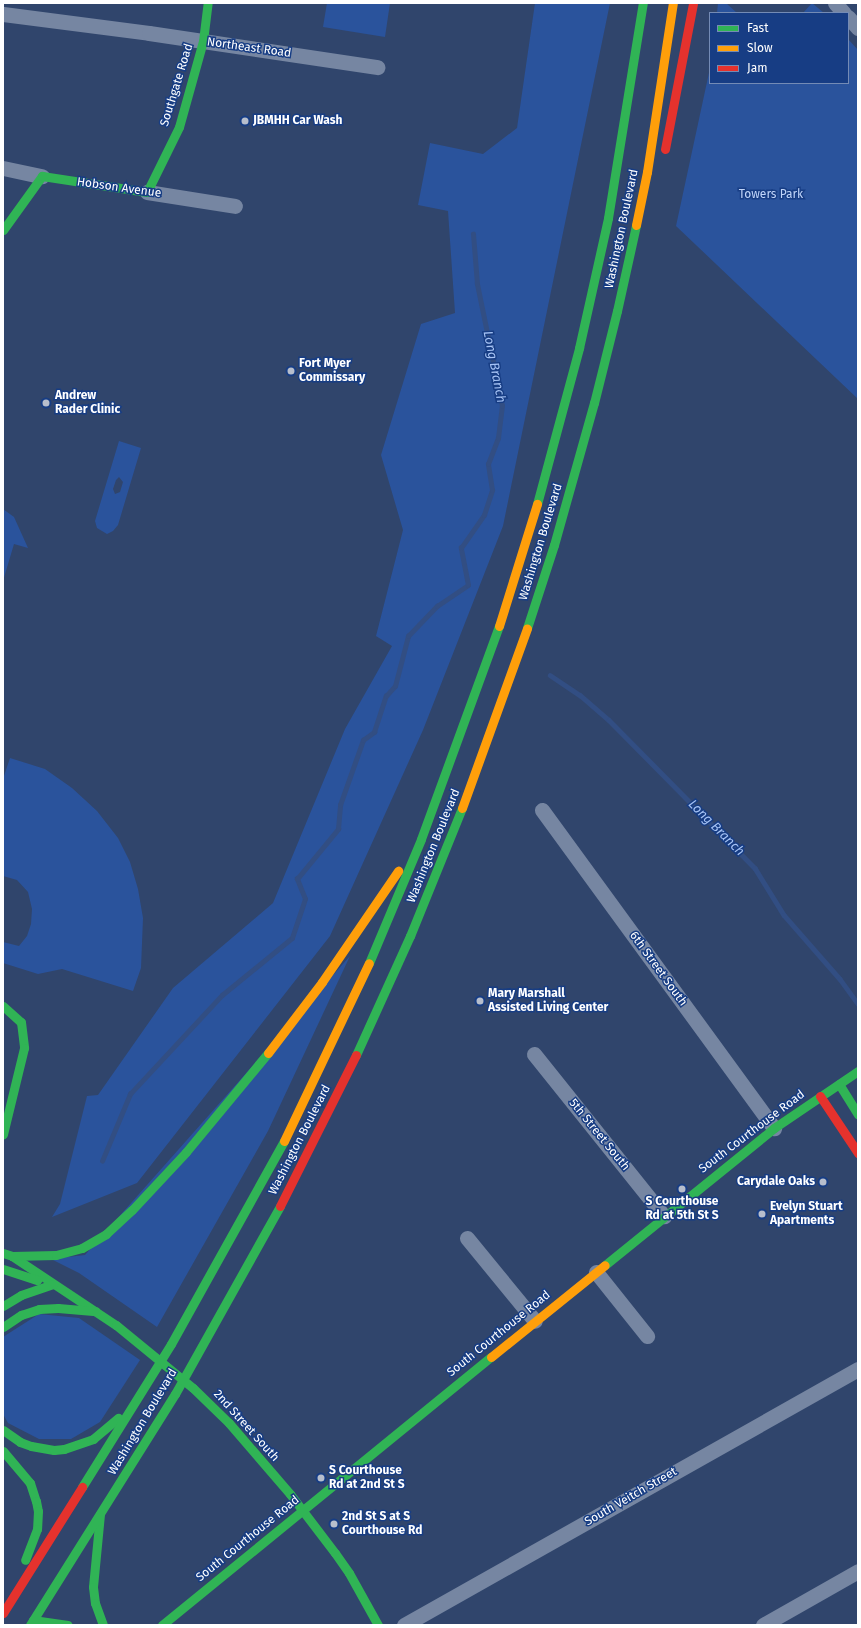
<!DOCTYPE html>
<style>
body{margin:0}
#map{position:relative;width:861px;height:1628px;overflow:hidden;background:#30456c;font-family:"Fira Sans",sans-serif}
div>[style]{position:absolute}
.green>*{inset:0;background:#2a539c}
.stream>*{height:4.5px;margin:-2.25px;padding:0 2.25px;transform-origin:2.25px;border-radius:2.25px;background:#324e83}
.street>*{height:15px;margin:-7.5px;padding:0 7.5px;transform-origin:7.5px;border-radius:7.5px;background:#7686a2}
.fast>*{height:9px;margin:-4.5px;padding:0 4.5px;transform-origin:4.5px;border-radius:4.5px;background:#30b455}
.slow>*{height:9px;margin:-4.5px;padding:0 4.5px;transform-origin:4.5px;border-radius:4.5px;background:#ff9f0a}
.jam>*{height:9px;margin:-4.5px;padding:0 4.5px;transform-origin:4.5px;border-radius:4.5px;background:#e5322d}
.fast-bridge>*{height:9px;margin:-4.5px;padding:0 4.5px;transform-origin:4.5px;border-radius:4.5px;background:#30b455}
.dots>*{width:11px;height:11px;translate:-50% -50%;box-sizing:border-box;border:2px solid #173d84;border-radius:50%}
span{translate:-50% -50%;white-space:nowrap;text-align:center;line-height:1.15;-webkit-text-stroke:3px #173d84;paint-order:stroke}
.street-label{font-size:12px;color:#fff}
.poi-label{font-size:12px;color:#fff;font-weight:700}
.left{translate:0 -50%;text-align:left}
.right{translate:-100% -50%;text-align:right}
.park-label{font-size:12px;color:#c0d5fa}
.water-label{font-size:13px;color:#a6c3f5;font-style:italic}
.frame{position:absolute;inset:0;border:4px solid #fff;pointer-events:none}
.legend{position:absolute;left:709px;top:12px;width:140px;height:72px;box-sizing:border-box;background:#173d84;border:1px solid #748bb5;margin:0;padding:5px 7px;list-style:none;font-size:12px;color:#fff}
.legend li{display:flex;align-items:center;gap:8px;height:20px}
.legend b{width:20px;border:1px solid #748bb5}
</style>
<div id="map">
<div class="green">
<i style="clip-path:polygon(327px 3px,390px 3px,385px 37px,323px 27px)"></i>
<i style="clip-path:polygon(535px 3px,610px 3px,503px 526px,423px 730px,330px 936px,137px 1183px,52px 1217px,60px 1204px,87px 1096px,98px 1095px,173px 988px,273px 903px,345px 729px,392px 646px,376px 636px,403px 530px,381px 455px,421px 324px,455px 313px,448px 211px,418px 205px,430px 143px,483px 154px,517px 128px)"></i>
<i style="clip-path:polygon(718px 3px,726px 3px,737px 13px,717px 13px)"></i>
<i style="clip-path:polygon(812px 3px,824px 13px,803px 13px)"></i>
<i style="clip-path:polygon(848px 39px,858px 50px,858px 399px,676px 226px,710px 68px,710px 83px,848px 83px)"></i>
<i style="clip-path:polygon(evenodd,119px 441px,141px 448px,118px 525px,113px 531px,107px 534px,97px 528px,95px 521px,119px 441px,119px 477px,123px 482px,120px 492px,115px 494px,113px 489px,116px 480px,119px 477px)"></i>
<i style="clip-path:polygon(3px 509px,14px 517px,28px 548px,14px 544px,3px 581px)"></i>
<i style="clip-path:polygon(10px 758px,45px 769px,72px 788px,97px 811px,118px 838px,130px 862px,138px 889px,143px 918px,141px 968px,133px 991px,62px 969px,38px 974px,3px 963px,3px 942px,19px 946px,27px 936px,31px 924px,32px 909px,28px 892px,17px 880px,3px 876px,3px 779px)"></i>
<i style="clip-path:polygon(350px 956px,268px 1131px,157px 1327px,79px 1273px,51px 1259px,85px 1255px)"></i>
<i style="clip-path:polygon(39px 1314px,79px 1318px,140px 1360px,100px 1422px,71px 1439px,39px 1439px,8px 1423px,3px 1414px,3px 1337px)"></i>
</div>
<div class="stream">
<i style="left:550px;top:675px;width:36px;rotate:34deg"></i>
<i style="left:580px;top:695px;width:38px;rotate:41deg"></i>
<i style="left:609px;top:720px;width:208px;rotate:45.4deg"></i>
<i style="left:755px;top:868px;width:55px;rotate:58.3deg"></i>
<i style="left:784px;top:915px;width:85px;rotate:48.8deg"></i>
<i style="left:840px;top:979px;width:31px;rotate:54deg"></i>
<i style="left:102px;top:1161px;width:73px;rotate:-67.3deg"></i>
<i style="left:130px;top:1094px;width:135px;rotate:-47.1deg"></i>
<i style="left:222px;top:995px;width:90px;rotate:-39.2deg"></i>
<i style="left:292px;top:938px;width:41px;rotate:-71.6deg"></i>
<i style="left:305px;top:899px;width:22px;rotate:-112deg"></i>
<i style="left:297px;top:879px;width:65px;rotate:-50.6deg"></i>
<i style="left:338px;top:829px;width:24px;rotate:-85deg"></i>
<i style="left:340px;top:805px;width:69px;rotate:-70.5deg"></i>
<i style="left:363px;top:740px;width:14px;rotate:-36deg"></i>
<i style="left:374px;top:732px;width:38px;rotate:-72deg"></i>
<i style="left:386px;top:696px;width:13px;rotate:-48deg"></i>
<i style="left:395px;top:686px;width:52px;rotate:-75.4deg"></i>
<i style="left:408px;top:636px;width:42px;rotate:-46deg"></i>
<i style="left:437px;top:606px;width:37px;rotate:-34deg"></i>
<i style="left:468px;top:585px;width:38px;rotate:-101deg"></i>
<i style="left:461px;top:548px;width:40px;rotate:-55.1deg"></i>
<i style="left:484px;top:515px;width:26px;rotate:-72deg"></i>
<i style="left:492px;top:490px;width:26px;rotate:-99deg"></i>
<i style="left:488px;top:464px;width:28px;rotate:-69deg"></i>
<i style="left:498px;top:438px;width:32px;rotate:-83deg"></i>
<i style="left:502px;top:406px;width:125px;rotate:-101.6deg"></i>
<i style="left:477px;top:284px;width:50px;rotate:-94.6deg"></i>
</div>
<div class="street">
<i style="left:835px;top:3px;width:13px;rotate:48deg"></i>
<i style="left:3px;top:14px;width:147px;rotate:7.4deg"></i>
<i style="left:149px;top:33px;width:231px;rotate:8.5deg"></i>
<i style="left:848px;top:17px;width:15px;rotate:48deg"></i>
<i style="left:3px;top:168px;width:40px;rotate:12deg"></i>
<i style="left:147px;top:192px;width:89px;rotate:9deg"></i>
<i style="left:542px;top:810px;width:394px;rotate:53.9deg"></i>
<i style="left:534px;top:1054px;width:208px;rotate:51.3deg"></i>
<i style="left:467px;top:1238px;width:107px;rotate:50.7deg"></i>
<i style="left:596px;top:1272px;width:82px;rotate:51.4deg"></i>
<i style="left:404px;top:1625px;width:521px;rotate:-29.42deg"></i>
<i style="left:763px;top:1625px;width:109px;rotate:-29.6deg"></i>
</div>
<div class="fast">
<i style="left:3px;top:230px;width:67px;rotate:-54.2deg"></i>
<i style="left:42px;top:176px;width:106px;rotate:8.7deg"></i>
<i style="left:147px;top:192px;width:72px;rotate:-63.8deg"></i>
<i style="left:179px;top:127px;width:89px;rotate:-74.4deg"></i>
<i style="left:203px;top:41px;width:38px;rotate:-83deg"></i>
<i style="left:537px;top:504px;width:162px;rotate:-74.9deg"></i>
<i style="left:579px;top:348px;width:133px;rotate:-77.4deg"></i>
<i style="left:608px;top:218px;width:218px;rotate:-80.8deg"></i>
<i style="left:527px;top:628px;width:87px;rotate:-72deg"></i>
<i style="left:554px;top:545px;width:148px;rotate:-74.3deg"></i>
<i style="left:594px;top:403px;width:95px;rotate:-76deg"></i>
<i style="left:617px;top:311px;width:88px;rotate:-77.5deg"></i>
<i style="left:369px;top:963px;width:134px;rotate:-67.2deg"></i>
<i style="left:421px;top:839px;width:227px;rotate:-69.9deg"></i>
<i style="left:3px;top:1006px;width:24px;rotate:42deg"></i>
<i style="left:21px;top:1022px;width:26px;rotate:83deg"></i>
<i style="left:24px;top:1048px;width:89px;rotate:103.7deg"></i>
<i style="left:356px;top:1055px;width:131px;rotate:-65.6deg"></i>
<i style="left:410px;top:936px;width:138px;rotate:-67.9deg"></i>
<i style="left:839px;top:1084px;width:36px;rotate:58deg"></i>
<i style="left:3px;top:1253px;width:9px;rotate:18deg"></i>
<i style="left:12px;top:1256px;width:125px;rotate:33.6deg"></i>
<i style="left:12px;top:1256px;width:44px;rotate:-1.3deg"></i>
<i style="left:56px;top:1255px;width:27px;rotate:-15deg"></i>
<i style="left:82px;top:1248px;width:28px;rotate:-30deg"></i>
<i style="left:106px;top:1234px;width:35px;rotate:-43deg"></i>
<i style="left:132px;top:1210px;width:79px;rotate:-47deg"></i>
<i style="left:186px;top:1152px;width:129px;rotate:-50.4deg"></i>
<i style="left:605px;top:1265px;width:218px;rotate:-39deg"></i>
<i style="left:774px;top:1128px;width:102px;rotate:-34.2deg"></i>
<i style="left:3px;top:1269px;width:36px;rotate:18deg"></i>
<i style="left:3px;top:1306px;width:21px;rotate:-31deg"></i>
<i style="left:21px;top:1295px;width:34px;rotate:-19deg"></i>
<i style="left:3px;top:1327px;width:22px;rotate:-34deg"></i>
<i style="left:21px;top:1315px;width:19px;rotate:-18deg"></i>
<i style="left:39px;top:1309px;width:19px;rotate:-3deg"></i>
<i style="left:58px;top:1308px;width:38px;rotate:5deg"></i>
<i style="left:229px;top:1423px;width:94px;rotate:49.3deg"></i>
<i style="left:290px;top:1494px;width:74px;rotate:52.7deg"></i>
<i style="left:335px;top:1553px;width:24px;rotate:55deg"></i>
<i style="left:349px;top:1573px;width:60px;rotate:60.9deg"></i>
<i style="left:3px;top:1430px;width:21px;rotate:35deg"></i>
<i style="left:20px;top:1442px;width:12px;rotate:20deg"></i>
<i style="left:31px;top:1446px;width:23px;rotate:10deg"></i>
<i style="left:54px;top:1450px;width:10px;rotate:-6deg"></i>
<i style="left:64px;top:1449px;width:31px;rotate:-19deg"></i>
<i style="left:93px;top:1439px;width:33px;rotate:-40deg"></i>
<i style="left:3px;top:1451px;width:42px;rotate:49.8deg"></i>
<i style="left:30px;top:1483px;width:19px;rotate:72deg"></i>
<i style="left:36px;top:1501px;width:10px;rotate:79deg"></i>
<i style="left:38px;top:1511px;width:18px;rotate:93deg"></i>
<i style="left:37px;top:1529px;width:33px;rotate:111deg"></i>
<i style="left:82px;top:1487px;width:168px;rotate:-58.1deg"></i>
<i style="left:171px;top:1344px;width:232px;rotate:-60.9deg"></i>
<i style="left:100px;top:1514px;width:73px;rotate:95.5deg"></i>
<i style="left:93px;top:1587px;width:16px;rotate:83deg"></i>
<i style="left:95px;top:1603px;width:23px;rotate:70deg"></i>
<i style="left:33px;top:1620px;width:35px;rotate:8deg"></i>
<i style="left:30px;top:1625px;width:273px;rotate:-57.9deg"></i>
<i style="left:175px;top:1394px;width:215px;rotate:-60.8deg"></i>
<i style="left:162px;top:1625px;width:424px;rotate:-39.2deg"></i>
</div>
<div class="slow">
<i style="left:636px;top:225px;width:54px;rotate:-78.3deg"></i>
<i style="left:647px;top:172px;width:171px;rotate:-81.3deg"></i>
<i style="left:499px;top:626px;width:128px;rotate:-72.7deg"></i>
<i style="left:462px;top:808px;width:191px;rotate:-70.1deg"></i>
<i style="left:268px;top:1053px;width:89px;rotate:-52.7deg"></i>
<i style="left:322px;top:982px;width:135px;rotate:-55.6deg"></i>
<i style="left:284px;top:1141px;width:197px;rotate:-64.5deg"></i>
<i style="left:491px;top:1357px;width:146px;rotate:-38.9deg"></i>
</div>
<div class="jam">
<i style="left:665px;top:149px;width:149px;rotate:-79.1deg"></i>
<i style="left:820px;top:1096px;width:69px;rotate:56.3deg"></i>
<i style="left:280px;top:1206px;width:169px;rotate:-63.3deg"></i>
<i style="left:3px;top:1613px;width:149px;rotate:-57.9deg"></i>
</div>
<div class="fast-bridge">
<i style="left:116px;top:1325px;width:99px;rotate:39.3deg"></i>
<i style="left:193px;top:1388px;width:50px;rotate:44.2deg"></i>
</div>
<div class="dots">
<i style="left:245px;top:121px;background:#b7becc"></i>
<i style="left:291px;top:371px;background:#b7becc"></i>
<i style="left:46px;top:403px;background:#b7becc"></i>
<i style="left:480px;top:1001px;background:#b7becc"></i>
<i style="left:823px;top:1182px;background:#b7becc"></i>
<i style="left:682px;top:1189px;background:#b7becc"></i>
<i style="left:762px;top:1214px;background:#b7becc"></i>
<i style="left:321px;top:1478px;background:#b7becc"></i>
<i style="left:334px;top:1524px;background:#b7becc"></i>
</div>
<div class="street-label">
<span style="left:249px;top:48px;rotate:8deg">Northeast Road</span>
<span style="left:177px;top:85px;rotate:-73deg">Southgate Road</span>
<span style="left:119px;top:188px;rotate:8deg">Hobson Avenue</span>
<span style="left:622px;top:229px;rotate:-78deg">Washington Boulevard</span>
<span style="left:541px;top:542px;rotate:-73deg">Washington Boulevard</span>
<span style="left:434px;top:846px;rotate:-68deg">Washington Boulevard</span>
<span style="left:658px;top:969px;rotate:54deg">6th Street South</span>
<span style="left:752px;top:1132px;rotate:-37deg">South Courthouse Road</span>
<span style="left:599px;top:1135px;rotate:51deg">5th Street South</span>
<span style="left:300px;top:1140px;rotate:-63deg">Washington Boulevard</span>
<span style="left:499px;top:1334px;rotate:-39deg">South Courthouse Road</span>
<span style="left:143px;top:1422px;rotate:-59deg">Washington Boulevard</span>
<span style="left:246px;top:1426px;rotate:48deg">2nd Street South</span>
<span style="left:631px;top:1497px;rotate:-30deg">South Veitch Street</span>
<span style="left:248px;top:1539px;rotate:-39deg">South Courthouse Road</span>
</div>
<div class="poi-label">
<span class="left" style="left:253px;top:121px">JBMHH Car Wash</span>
<span class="left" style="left:299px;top:371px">Fort Myer<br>Commissary</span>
<span class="left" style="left:55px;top:403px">Andrew<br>Rader Clinic</span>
<span class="left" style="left:488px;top:1001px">Mary Marshall<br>Assisted Living Center</span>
<span class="right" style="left:815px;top:1182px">Carydale Oaks</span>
<span style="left:682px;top:1209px">S Courthouse<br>Rd at 5th St S</span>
<span class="left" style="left:770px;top:1214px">Evelyn Stuart<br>Apartments</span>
<span class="left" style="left:329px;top:1478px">S Courthouse<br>Rd at 2nd St S</span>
<span class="left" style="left:342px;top:1524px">2nd St S at S<br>Courthouse Rd</span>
</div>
<div class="park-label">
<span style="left:771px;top:195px">Towers Park</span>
</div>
<div class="water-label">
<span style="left:494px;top:367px;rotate:79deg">Long Branch</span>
<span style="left:716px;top:828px;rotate:45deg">Long Branch</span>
</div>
<div class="frame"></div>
<ul class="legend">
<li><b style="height:5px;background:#30b455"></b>Fast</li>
<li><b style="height:5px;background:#ff9f0a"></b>Slow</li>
<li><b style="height:5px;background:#e5322d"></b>Jam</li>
</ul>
</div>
